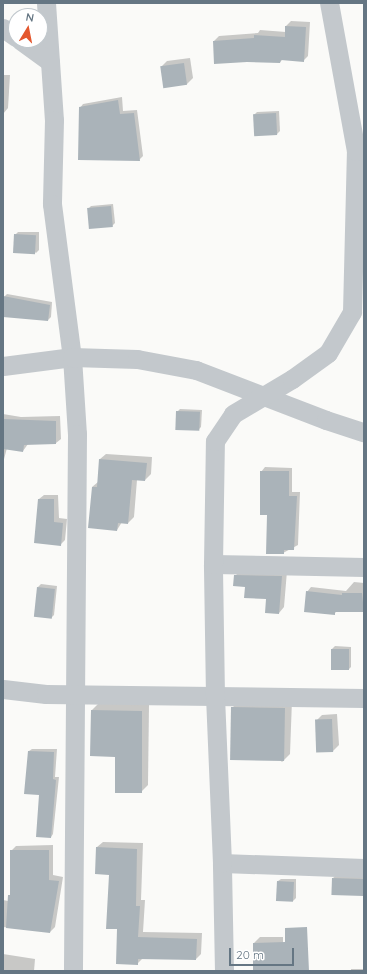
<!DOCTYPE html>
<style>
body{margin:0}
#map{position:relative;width:367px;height:974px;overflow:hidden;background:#fafaf8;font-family:Quicksand,sans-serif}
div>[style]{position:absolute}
.shadow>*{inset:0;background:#0003;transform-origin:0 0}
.building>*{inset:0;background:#aab3b9;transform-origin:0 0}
.minor>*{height:19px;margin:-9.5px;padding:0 9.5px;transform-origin:9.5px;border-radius:9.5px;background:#c3c8cc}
span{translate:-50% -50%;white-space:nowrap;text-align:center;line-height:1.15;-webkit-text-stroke:4px #fff;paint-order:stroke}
.frame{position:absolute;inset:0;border:4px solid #657683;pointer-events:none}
.north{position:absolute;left:8px;top:8px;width:40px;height:40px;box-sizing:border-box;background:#fff;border:1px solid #c1c8cd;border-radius:50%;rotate:10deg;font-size:11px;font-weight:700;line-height:16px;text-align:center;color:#657683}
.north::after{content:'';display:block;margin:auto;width:14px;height:18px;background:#e4572e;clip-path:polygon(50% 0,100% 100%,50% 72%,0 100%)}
.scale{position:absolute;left:229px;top:948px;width:65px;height:18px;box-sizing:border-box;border:2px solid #657683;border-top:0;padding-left:5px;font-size:12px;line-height:14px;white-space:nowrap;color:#657683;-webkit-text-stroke:3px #fff;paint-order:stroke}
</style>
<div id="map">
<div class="shadow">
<i style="clip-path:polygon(291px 21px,310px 22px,308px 56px,303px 61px,283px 59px,280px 62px,214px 41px,219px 36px,258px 33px,260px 30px,286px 32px,286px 26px)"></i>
<i style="clip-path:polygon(190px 58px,193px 78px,187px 84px,164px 87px,161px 67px,167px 61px)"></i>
<i style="clip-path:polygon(3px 75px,10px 75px,8px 108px,3px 114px)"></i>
<i style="clip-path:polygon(122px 97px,123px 111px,137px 110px,143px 156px,139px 160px,80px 108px,83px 104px)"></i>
<i style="clip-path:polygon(279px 111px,280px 131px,277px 134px,254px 115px,257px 112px)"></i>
<i style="clip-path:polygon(113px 204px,115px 223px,112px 226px,88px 209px,91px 206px)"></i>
<i style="clip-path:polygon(18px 232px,39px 232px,39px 250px,36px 253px,15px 235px)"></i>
<i style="clip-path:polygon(7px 294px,52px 302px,51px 317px,48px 320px,3px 316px,4px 297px)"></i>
<i style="clip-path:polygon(180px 409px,202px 410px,201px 427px,198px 430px,177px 412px)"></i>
<i style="clip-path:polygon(3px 414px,21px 417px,60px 416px,61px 439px,56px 443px,28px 444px,23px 451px,7px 448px,3px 463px)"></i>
<i style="clip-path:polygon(106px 454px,152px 457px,151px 474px,145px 480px,137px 480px,134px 517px,128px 523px,122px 522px,117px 530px,92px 487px,98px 482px,100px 459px)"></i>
<i style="clip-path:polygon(265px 467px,292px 468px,292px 492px,300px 492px,298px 545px,283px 553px,268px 514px,261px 472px)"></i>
<i style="clip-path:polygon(44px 495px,58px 495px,59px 518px,67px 519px,65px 540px,60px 545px,39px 499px)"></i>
<i style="clip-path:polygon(241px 570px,287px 571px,284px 607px,279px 613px,267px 598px,235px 576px)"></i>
<i style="clip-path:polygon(354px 582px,364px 583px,364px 611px,337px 611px,334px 614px,307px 592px,311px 587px,346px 591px)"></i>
<i style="clip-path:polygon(41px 584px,57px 586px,54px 615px,51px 618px,38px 587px)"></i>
<i style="clip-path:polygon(335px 646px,351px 647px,351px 667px,348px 670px,332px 669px,332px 649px)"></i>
<i style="clip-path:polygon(240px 700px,292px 700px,290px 754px,282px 762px,232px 708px)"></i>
<i style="clip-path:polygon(99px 703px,149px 705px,148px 785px,141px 792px,116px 756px,92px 710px)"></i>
<i style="clip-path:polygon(337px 714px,339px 745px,333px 751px,317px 752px,316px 721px,322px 715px)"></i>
<i style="clip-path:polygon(32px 749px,57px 749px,55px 777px,59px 777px,53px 834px,51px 837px,29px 751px)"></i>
<i style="clip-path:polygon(103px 842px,143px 843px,141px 900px,145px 900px,143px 932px,202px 933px,201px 954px,196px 959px,143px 958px,137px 964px,118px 929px,111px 874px,97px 847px)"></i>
<i style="clip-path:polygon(53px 845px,53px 875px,63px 877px,55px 927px,50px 932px,3px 927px,3px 900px,8px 901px,11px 893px,11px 851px,16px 846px)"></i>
<i style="clip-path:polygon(364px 872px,364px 895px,333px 878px,339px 873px)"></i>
<i style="clip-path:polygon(281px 879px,296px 879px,296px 898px,293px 901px,278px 881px)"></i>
<i style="clip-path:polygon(260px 937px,283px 937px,283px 971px,254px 971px,254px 943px)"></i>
<i style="clip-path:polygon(3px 954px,35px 959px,34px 971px,3px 971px)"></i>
<i style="left:351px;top:969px;width:13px;height:2px"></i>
</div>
<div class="building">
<i style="clip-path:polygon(285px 26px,306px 27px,304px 62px,281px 60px,280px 63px,247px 62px,214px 64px,213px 41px,254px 38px,254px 35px,285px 37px)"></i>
<i style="left:184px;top:63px;width:22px;height:24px;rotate:82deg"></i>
<i style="clip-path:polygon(118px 100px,120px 114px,134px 113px,140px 161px,78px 160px,79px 107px)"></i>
<i style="left:276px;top:113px;width:22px;height:23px;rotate:87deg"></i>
<i style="left:111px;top:206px;width:21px;height:24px;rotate:85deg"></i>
<i style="left:14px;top:234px;width:22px;height:19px;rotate:3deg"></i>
<i style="clip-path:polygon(3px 296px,50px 305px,48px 321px,3px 317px)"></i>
<i style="left:176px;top:411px;width:24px;height:19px;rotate:2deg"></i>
<i style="clip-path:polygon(3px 419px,56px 421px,56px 444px,24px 445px,23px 452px,3px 449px)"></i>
<i style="clip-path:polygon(99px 459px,147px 463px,145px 481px,132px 480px,128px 524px,118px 523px,117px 531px,88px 528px,92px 487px,97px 487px)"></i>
<i style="clip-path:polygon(260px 471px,289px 471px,289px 496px,297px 496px,294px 550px,284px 550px,284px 554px,266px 554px,267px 515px,260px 515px)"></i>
<i style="clip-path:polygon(38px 499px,54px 499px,54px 522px,63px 523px,61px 546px,34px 543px)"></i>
<i style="clip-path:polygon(234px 575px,282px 576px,279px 614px,265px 613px,266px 599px,244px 598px,245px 587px,233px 586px)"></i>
<i style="left:37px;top:587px;width:18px;height:30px;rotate:6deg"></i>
<i style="clip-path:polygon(306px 591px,342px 595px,342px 593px,362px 593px,364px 612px,335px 612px,335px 615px,304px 612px)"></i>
<i style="left:331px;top:649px;width:18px;height:21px"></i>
<i style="left:231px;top:707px;width:54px;height:53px;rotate:1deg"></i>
<i style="clip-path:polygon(91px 710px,142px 711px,142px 793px,115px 793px,115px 757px,90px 756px)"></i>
<i style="left:332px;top:719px;width:33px;height:17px;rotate:88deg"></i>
<i style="clip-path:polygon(28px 751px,54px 752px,53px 779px,56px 780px,51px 838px,36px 837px,39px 795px,24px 794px)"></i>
<i style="clip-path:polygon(96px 847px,137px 849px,136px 906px,140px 906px,138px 937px,197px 939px,196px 960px,138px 959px,138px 965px,116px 964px,117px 929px,106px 929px,109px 875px,95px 874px)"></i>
<i style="clip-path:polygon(10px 850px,49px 850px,49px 880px,59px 881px,50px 933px,6px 928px,8px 895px,10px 895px)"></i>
<i style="left:332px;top:878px;width:32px;height:17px;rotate:2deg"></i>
<i style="left:277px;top:881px;width:17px;height:20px;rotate:3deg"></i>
<i style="clip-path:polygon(307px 927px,309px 971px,253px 971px,253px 943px,285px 942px,285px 928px)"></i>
</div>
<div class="minor">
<i style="left:46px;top:3px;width:117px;rotate:86.1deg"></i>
<i style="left:54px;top:120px;width:84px;rotate:91.4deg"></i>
<i style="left:52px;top:204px;width:154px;rotate:82.6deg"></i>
<i style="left:72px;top:357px;width:77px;rotate:86.3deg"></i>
<i style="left:77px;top:434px;width:537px;rotate:90.43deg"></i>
<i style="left:3px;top:28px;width:16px;rotate:35deg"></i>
<i style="left:20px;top:40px;width:37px;rotate:36deg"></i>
<i style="left:3px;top:366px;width:70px;rotate:-7.4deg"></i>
<i style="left:72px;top:357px;width:65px;rotate:1.8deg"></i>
<i style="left:137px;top:359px;width:60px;rotate:10.6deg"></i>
<i style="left:196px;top:370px;width:139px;rotate:21deg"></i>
<i style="left:326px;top:420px;width:40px;rotate:18deg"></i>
<i style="left:213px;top:564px;width:151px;rotate:1.1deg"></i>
<i style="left:3px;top:689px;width:43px;rotate:6.6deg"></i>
<i style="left:46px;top:694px;width:318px;rotate:0.7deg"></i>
<i style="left:222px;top:863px;width:142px;rotate:2deg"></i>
<i style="left:224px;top:971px;width:108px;rotate:-91.1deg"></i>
<i style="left:222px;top:863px;width:167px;rotate:-92.4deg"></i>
<i style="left:215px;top:696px;width:132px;rotate:-90.9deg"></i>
<i style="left:213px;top:564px;width:123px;rotate:-89.1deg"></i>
<i style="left:215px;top:441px;width:32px;rotate:-56deg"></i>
<i style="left:233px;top:414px;width:69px;rotate:-30.7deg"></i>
<i style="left:292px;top:379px;width:44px;rotate:-35.8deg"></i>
<i style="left:328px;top:353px;width:48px;rotate:-59.7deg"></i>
<i style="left:352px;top:312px;width:161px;rotate:-88.6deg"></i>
<i style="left:356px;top:151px;width:150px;rotate:-100.3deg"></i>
</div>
<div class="frame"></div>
<div class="north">N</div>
<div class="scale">20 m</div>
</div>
